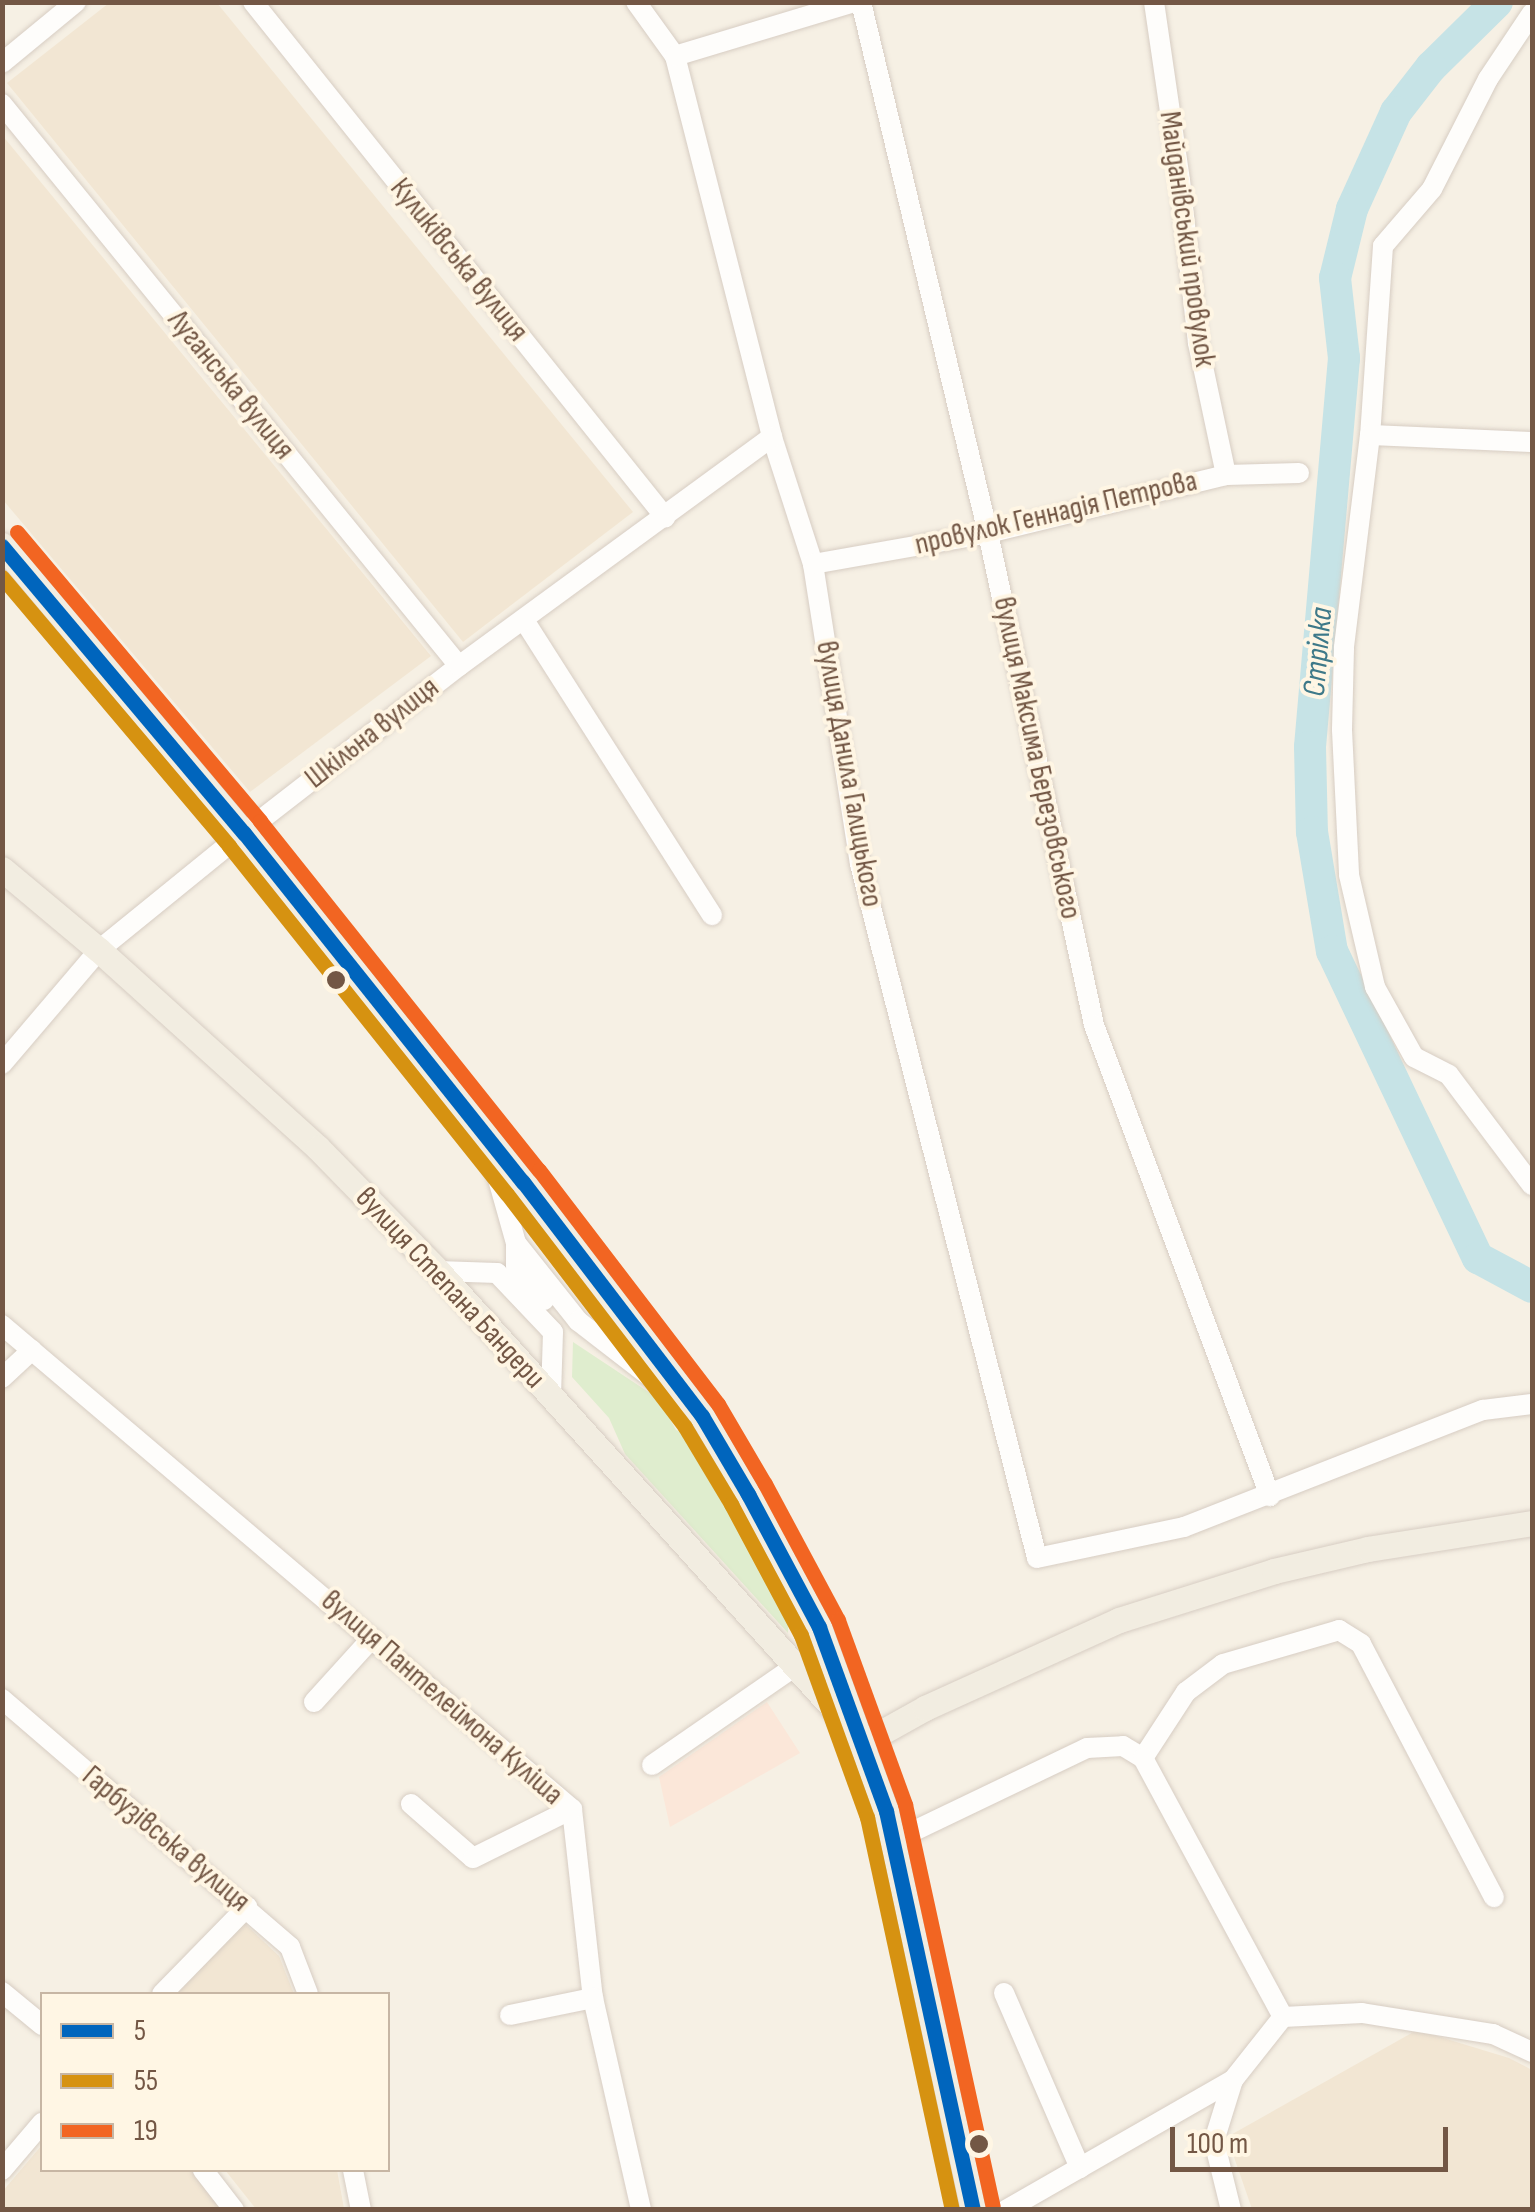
<!DOCTYPE html>
<meta charset="utf-8">
<style>
body{margin:0}
#map{position:relative;width:1535px;height:2212px;overflow:hidden;background:#f6f0e4;font-family:"Sofia Sans Condensed",sans-serif}
div>[style]{position:absolute}
.residential>*{inset:0;background:#f2e6d3}
.commercial>*{inset:0;background:#fbe7d9}
.green>*{inset:0;background:#dfedce}
.river>*{height:32px;margin:-16px;padding:0 16px;transform-origin:16px;border-radius:16px;background:#c6e3e6}
.roads{filter:drop-shadow(0 0 2px #d7cdc3) drop-shadow(0 0 2px #d7cdc3)}
.minor>*{height:20px;margin:-10px;padding:0 10px;transform-origin:10px;border-radius:10px;background:#fefdfb}
.major>*{height:25px;margin:-12.5px;padding:0 12.5px;transform-origin:12.5px;border-radius:12.5px;background:#f2ede1}
.bus-1>*{height:15px;margin:-7.5px;padding:0 7.5px;transform-origin:7.5px;border-radius:7.5px;background:#0065bd}
.bus-2>*{height:15px;margin:-7.5px;padding:0 7.5px;transform-origin:7.5px;border-radius:7.5px;background:#d69211}
.bus-3>*{height:15px;margin:-7.5px;padding:0 7.5px;transform-origin:7.5px;border-radius:7.5px;background:#f26522}
.dots>*{width:28px;height:28px;translate:-50% -50%;box-sizing:border-box;border:5px solid #fff6e4;border-radius:50%}
span{translate:-50% -50%;white-space:nowrap;text-align:center;line-height:1.15;-webkit-text-stroke:8px #fff6e4;paint-order:stroke}
.street-label{font-size:30px;color:#735745}
.water-label{font-size:32px;color:#3e7989;font-style:italic}
.frame{position:absolute;inset:0;border:5px solid #735745;pointer-events:none}
.legend{position:absolute;left:40px;top:1992px;width:350px;height:180px;box-sizing:border-box;background:#fff6e4;border:2px solid #c7b6a4;margin:0;padding:12px 18px;list-style:none;font-size:30px;color:#735745}
.legend li{display:flex;align-items:center;gap:20px;height:50px}
.legend b{width:50px;border:2px solid #c7b6a4}
.scale{position:absolute;left:1170px;top:2127px;width:278px;height:45px;box-sizing:border-box;border:5px solid #735745;border-top:0;padding-left:12px;font-size:30px;line-height:35px;white-space:nowrap;color:#735745;-webkit-text-stroke:8px #fff6e4;paint-order:stroke}
</style>
<div id="map">
<div class="residential">
<i style="clip-path:polygon(109px 3px,217px 3px,633px 512px,463px 642px,7px 83px)"></i>
<i style="clip-path:polygon(2px 135px,431px 656px,250px 792px,3px 500px)"></i>
<i style="clip-path:polygon(244px 1923px,279px 1956px,294px 1994px,177px 1994px)"></i>
<i style="clip-path:polygon(1417px 2030px,1509px 2058px,1532px 2070px,1532px 2209px,1252px 2209px,1227px 2137px)"></i>
<i style="clip-path:polygon(42px 2145px,42px 2170px,191px 2170px,223px 2209px,3px 2209px,2px 2192px)"></i>
<i style="clip-path:polygon(225px 2170px,337px 2170px,344px 2209px,256px 2209px)"></i>
</div>
<div class="commercial">
<i style="clip-path:polygon(767px 1702px,800px 1753px,670px 1827px,659px 1777px)"></i>
</div>
<div class="green">
<i style="clip-path:polygon(573px 1342px,659px 1399px,676px 1430px,704px 1442px,788px 1608px,788px 1633px,625px 1454px,609px 1418px,572px 1377px)"></i>
</div>
<div class="river">
<i style="left:1497px;top:2px;width:93px;rotate:135.4deg"></i>
<i style="left:1431px;top:67px;width:57px;rotate:127.9deg"></i>
<i style="left:1396px;top:112px;width:107px;rotate:114.4deg"></i>
<i style="left:1352px;top:209px;width:71px;rotate:103.8deg"></i>
<i style="left:1335px;top:278px;width:81px;rotate:83.6deg"></i>
<i style="left:1344px;top:358px;width:390px;rotate:95deg"></i>
<i style="left:1310px;top:747px;width:85px;rotate:88.7deg"></i>
<i style="left:1312px;top:832px;width:121px;rotate:80.5deg"></i>
<i style="left:1332px;top:951px;width:340px;rotate:64.6deg"></i>
<i style="left:1478px;top:1258px;width:61px;rotate:28.2deg"></i>
</div>
<div class="roads">
<div class="minor">
<i style="left:253px;top:2px;width:660px;rotate:51.34deg"></i>
<i style="left:636px;top:2px;width:67px;rotate:54.2deg"></i>
<i style="left:675px;top:56px;width:393px;rotate:75.7deg"></i>
<i style="left:772px;top:437px;width:133px;rotate:72.1deg"></i>
<i style="left:813px;top:564px;width:304px;rotate:81.1deg"></i>
<i style="left:860px;top:864px;width:716px;rotate:75.69deg"></i>
<i style="left:1037px;top:1558px;width:150px;rotate:-11.9deg"></i>
<i style="left:1184px;top:1527px;width:321px;rotate:-21.4deg"></i>
<i style="left:1483px;top:1410px;width:49px;rotate:-7deg"></i>
<i style="left:861px;top:2px;width:546px;rotate:76.55deg"></i>
<i style="left:988px;top:533px;width:503px;rotate:77.84deg"></i>
<i style="left:1094px;top:1025px;width:503px;rotate:69.51deg"></i>
<i style="left:1154px;top:2px;width:180px;rotate:81.7deg"></i>
<i style="left:1180px;top:180px;width:164px;rotate:83.7deg"></i>
<i style="left:1198px;top:343px;width:135px;rotate:78deg"></i>
<i style="left:1532px;top:13px;width:79px;rotate:123.7deg"></i>
<i style="left:1488px;top:79px;width:123px;rotate:117deg"></i>
<i style="left:1432px;top:189px;width:75px;rotate:130.7deg"></i>
<i style="left:1383px;top:246px;width:189px;rotate:93.9deg"></i>
<i style="left:1370px;top:435px;width:215px;rotate:97deg"></i>
<i style="left:1344px;top:648px;width:82px;rotate:91.4deg"></i>
<i style="left:1342px;top:730px;width:145px;rotate:87.2deg"></i>
<i style="left:1349px;top:875px;width:115px;rotate:76.9deg"></i>
<i style="left:1375px;top:987px;width:80px;rotate:60.9deg"></i>
<i style="left:1414px;top:1057px;width:39px;rotate:27deg"></i>
<i style="left:1449px;top:1075px;width:138px;rotate:53deg"></i>
<i style="left:675px;top:56px;width:187px;rotate:-16.8deg"></i>
<i style="left:2px;top:63px;width:96px;rotate:-39.5deg"></i>
<i style="left:2px;top:104px;width:724px;rotate:50.88deg"></i>
<i style="left:1370px;top:435px;width:162px;rotate:2.5deg"></i>
<i style="left:813px;top:564px;width:178px;rotate:-10deg"></i>
<i style="left:988px;top:533px;width:245px;rotate:-13.7deg"></i>
<i style="left:1226px;top:475px;width:73px;rotate:-1.6deg"></i>
<i style="left:524px;top:620px;width:350px;rotate:57.5deg"></i>
<i style="left:2px;top:1064px;width:150px;rotate:-49.6deg"></i>
<i style="left:99px;top:950px;width:165px;rotate:-39.1deg"></i>
<i style="left:227px;top:846px;width:294px;rotate:-37.8deg"></i>
<i style="left:459px;top:666px;width:388px;rotate:-36.2deg"></i>
<i style="left:487px;top:1140px;width:107px;rotate:74.3deg"></i>
<i style="left:516px;top:1243px;width:100px;rotate:51.5deg"></i>
<i style="left:578px;top:1321px;width:134px;rotate:37.7deg"></i>
<i style="left:516px;top:1243px;width:23px;rotate:90deg"></i>
<i style="left:516px;top:1266px;width:44px;rotate:50.5deg"></i>
<i style="left:438px;top:1271px;width:59px;rotate:1.9deg"></i>
<i style="left:497px;top:1273px;width:81px;rotate:46.5deg"></i>
<i style="left:553px;top:1332px;width:65px;rotate:91.8deg"></i>
<i style="left:2px;top:1325px;width:748px;rotate:40.34deg"></i>
<i style="left:572px;top:1809px;width:190px;rotate:83.7deg"></i>
<i style="left:593px;top:1998px;width:217px;rotate:77.2deg"></i>
<i style="left:2px;top:1378px;width:41px;rotate:-43deg"></i>
<i style="left:2px;top:1699px;width:380px;rotate:40.7deg"></i>
<i style="left:290px;top:1947px;width:50px;rotate:69deg"></i>
<i style="left:314px;top:1702px;width:86px;rotate:-47.8deg"></i>
<i style="left:1143px;top:1758px;width:79px;rotate:-56.9deg"></i>
<i style="left:1186px;top:1692px;width:46px;rotate:-37.1deg"></i>
<i style="left:1223px;top:1664px;width:121px;rotate:-16.3deg"></i>
<i style="left:1339px;top:1630px;width:26px;rotate:32deg"></i>
<i style="left:1361px;top:1644px;width:286px;rotate:62.3deg"></i>
<i style="left:652px;top:1765px;width:173px;rotate:-34.6deg"></i>
<i style="left:411px;top:1804px;width:82px;rotate:41.1deg"></i>
<i style="left:473px;top:1858px;width:110px;rotate:-26.3deg"></i>
<i style="left:893px;top:1841px;width:215px;rotate:-25.6deg"></i>
<i style="left:1087px;top:1748px;width:36px;rotate:-3deg"></i>
<i style="left:1123px;top:1746px;width:23px;rotate:31deg"></i>
<i style="left:1143px;top:1758px;width:294px;rotate:61.6deg"></i>
<i style="left:2px;top:1992px;width:52px;rotate:39.5deg"></i>
<i style="left:1004px;top:1993px;width:191px;rotate:66.5deg"></i>
<i style="left:162px;top:1994px;width:122px;rotate:-45.7deg"></i>
<i style="left:510px;top:2015px;width:85px;rotate:-11.6deg"></i>
<i style="left:2px;top:2170px;width:62px;rotate:-49.6deg"></i>
<i style="left:203px;top:2170px;width:51px;rotate:52.2deg"></i>
<i style="left:353px;top:2170px;width:41px;rotate:78.7deg"></i>
<i style="left:1006px;top:2210px;width:262px;rotate:-29.8deg"></i>
<i style="left:1233px;top:2080px;width:80px;rotate:-51.6deg"></i>
<i style="left:1283px;top:2017px;width:79px;rotate:-2.9deg"></i>
<i style="left:1362px;top:2013px;width:133px;rotate:9.1deg"></i>
<i style="left:1493px;top:2034px;width:43px;rotate:24.8deg"></i>
<i style="left:1231px;top:2210px;width:71px;rotate:-103.8deg"></i>
<i style="left:1214px;top:2141px;width:64px;rotate:-72.7deg"></i>
</div>
<div class="major">
<i style="left:2px;top:545px;width:376px;rotate:50deg"></i>
<i style="left:244px;top:833px;width:447px;rotate:51.4deg"></i>
<i style="left:523px;top:1182px;width:295px;rotate:52.6deg"></i>
<i style="left:702px;top:1416px;width:91px;rotate:59.5deg"></i>
<i style="left:748px;top:1494px;width:151px;rotate:61.9deg"></i>
<i style="left:819px;top:1627px;width:196px;rotate:70deg"></i>
<i style="left:886px;top:1811px;width:408px;rotate:77.7deg"></i>
<i style="left:2px;top:869px;width:126px;rotate:39.9deg"></i>
<i style="left:99px;top:950px;width:295px;rotate:42.1deg"></i>
<i style="left:318px;top:1148px;width:172px;rotate:45.7deg"></i>
<i style="left:438px;top:1271px;width:622px;rotate:47.87deg"></i>
<i style="left:864px;top:1742px;width:70px;rotate:-29.1deg"></i>
<i style="left:925px;top:1708px;width:213px;rotate:-24.4deg"></i>
<i style="left:1119px;top:1620px;width:163px;rotate:-17.5deg"></i>
<i style="left:1274px;top:1571px;width:97px;rotate:-13.2deg"></i>
<i style="left:1368px;top:1549px;width:166px;rotate:-9deg"></i>
</div>
</div>
<div class="bus-1">
<i style="left:2px;top:546px;width:375px;rotate:49.9deg"></i>
<i style="left:244px;top:833px;width:447px;rotate:51.4deg"></i>
<i style="left:523px;top:1182px;width:295px;rotate:52.6deg"></i>
<i style="left:702px;top:1416px;width:91px;rotate:59.5deg"></i>
<i style="left:748px;top:1494px;width:151px;rotate:61.9deg"></i>
<i style="left:819px;top:1627px;width:196px;rotate:70deg"></i>
<i style="left:886px;top:1811px;width:408px;rotate:77.7deg"></i>
</div>
<div class="bus-2">
<i style="left:2px;top:577px;width:352px;rotate:49.8deg"></i>
<i style="left:229px;top:846px;width:445px;rotate:51.4deg"></i>
<i style="left:507px;top:1194px;width:293px;rotate:52.6deg"></i>
<i style="left:685px;top:1427px;width:90px;rotate:59.1deg"></i>
<i style="left:731px;top:1504px;width:149px;rotate:61.9deg"></i>
<i style="left:801px;top:1635px;width:194px;rotate:70.1deg"></i>
<i style="left:867px;top:1817px;width:402px;rotate:77.8deg"></i>
</div>
<div class="bus-3">
<i style="left:17px;top:532px;width:378px;rotate:49.9deg"></i>
<i style="left:260px;top:821px;width:447px;rotate:51.4deg"></i>
<i style="left:539px;top:1170px;width:295px;rotate:52.6deg"></i>
<i style="left:718px;top:1404px;width:93px;rotate:59.6deg"></i>
<i style="left:765px;top:1484px;width:154px;rotate:61.8deg"></i>
<i style="left:838px;top:1620px;width:196px;rotate:70deg"></i>
<i style="left:905px;top:1804px;width:412px;rotate:77.7deg"></i>
</div>
<div class="dots">
<i style="left:336px;top:980px;background:#735745"></i>
<i style="left:979px;top:2144px;background:#735745"></i>
</div>
<div class="street-label">
<span style="left:1187px;top:239px;rotate:82deg">Майданівський провулок</span>
<span style="left:459px;top:260px;rotate:51deg">Куликівська вулиця</span>
<span style="left:231px;top:385px;rotate:51deg">Луганська вулиця</span>
<span style="left:1056px;top:513px;rotate:-13deg">провулок Геннадія Петрова</span>
<span style="left:372px;top:733px;rotate:-38deg">Шкільна вулиця</span>
<span style="left:1037px;top:758px;rotate:78deg">вулиця Максима Березовського</span>
<span style="left:849px;top:774px;rotate:80deg">вулиця Данила Галицького</span>
<span style="left:450px;top:1288px;rotate:47deg">вулиця Степана Бандери</span>
<span style="left:442px;top:1698px;rotate:41deg">вулиця Пантелеймона Куліша</span>
<span style="left:166px;top:1839px;rotate:40deg">Гарбузівська вулиця</span>
</div>
<div class="water-label">
<span style="left:1319px;top:652px;rotate:-85deg">Стрілка</span>
</div>
<div class="frame"></div>
<ul class="legend">
<li><b style="height:12px;background:#0065bd"></b>5</li>
<li><b style="height:12px;background:#d69211"></b>55</li>
<li><b style="height:12px;background:#f26522"></b>19</li>
</ul>
<div class="scale">100 m</div>
</div>
